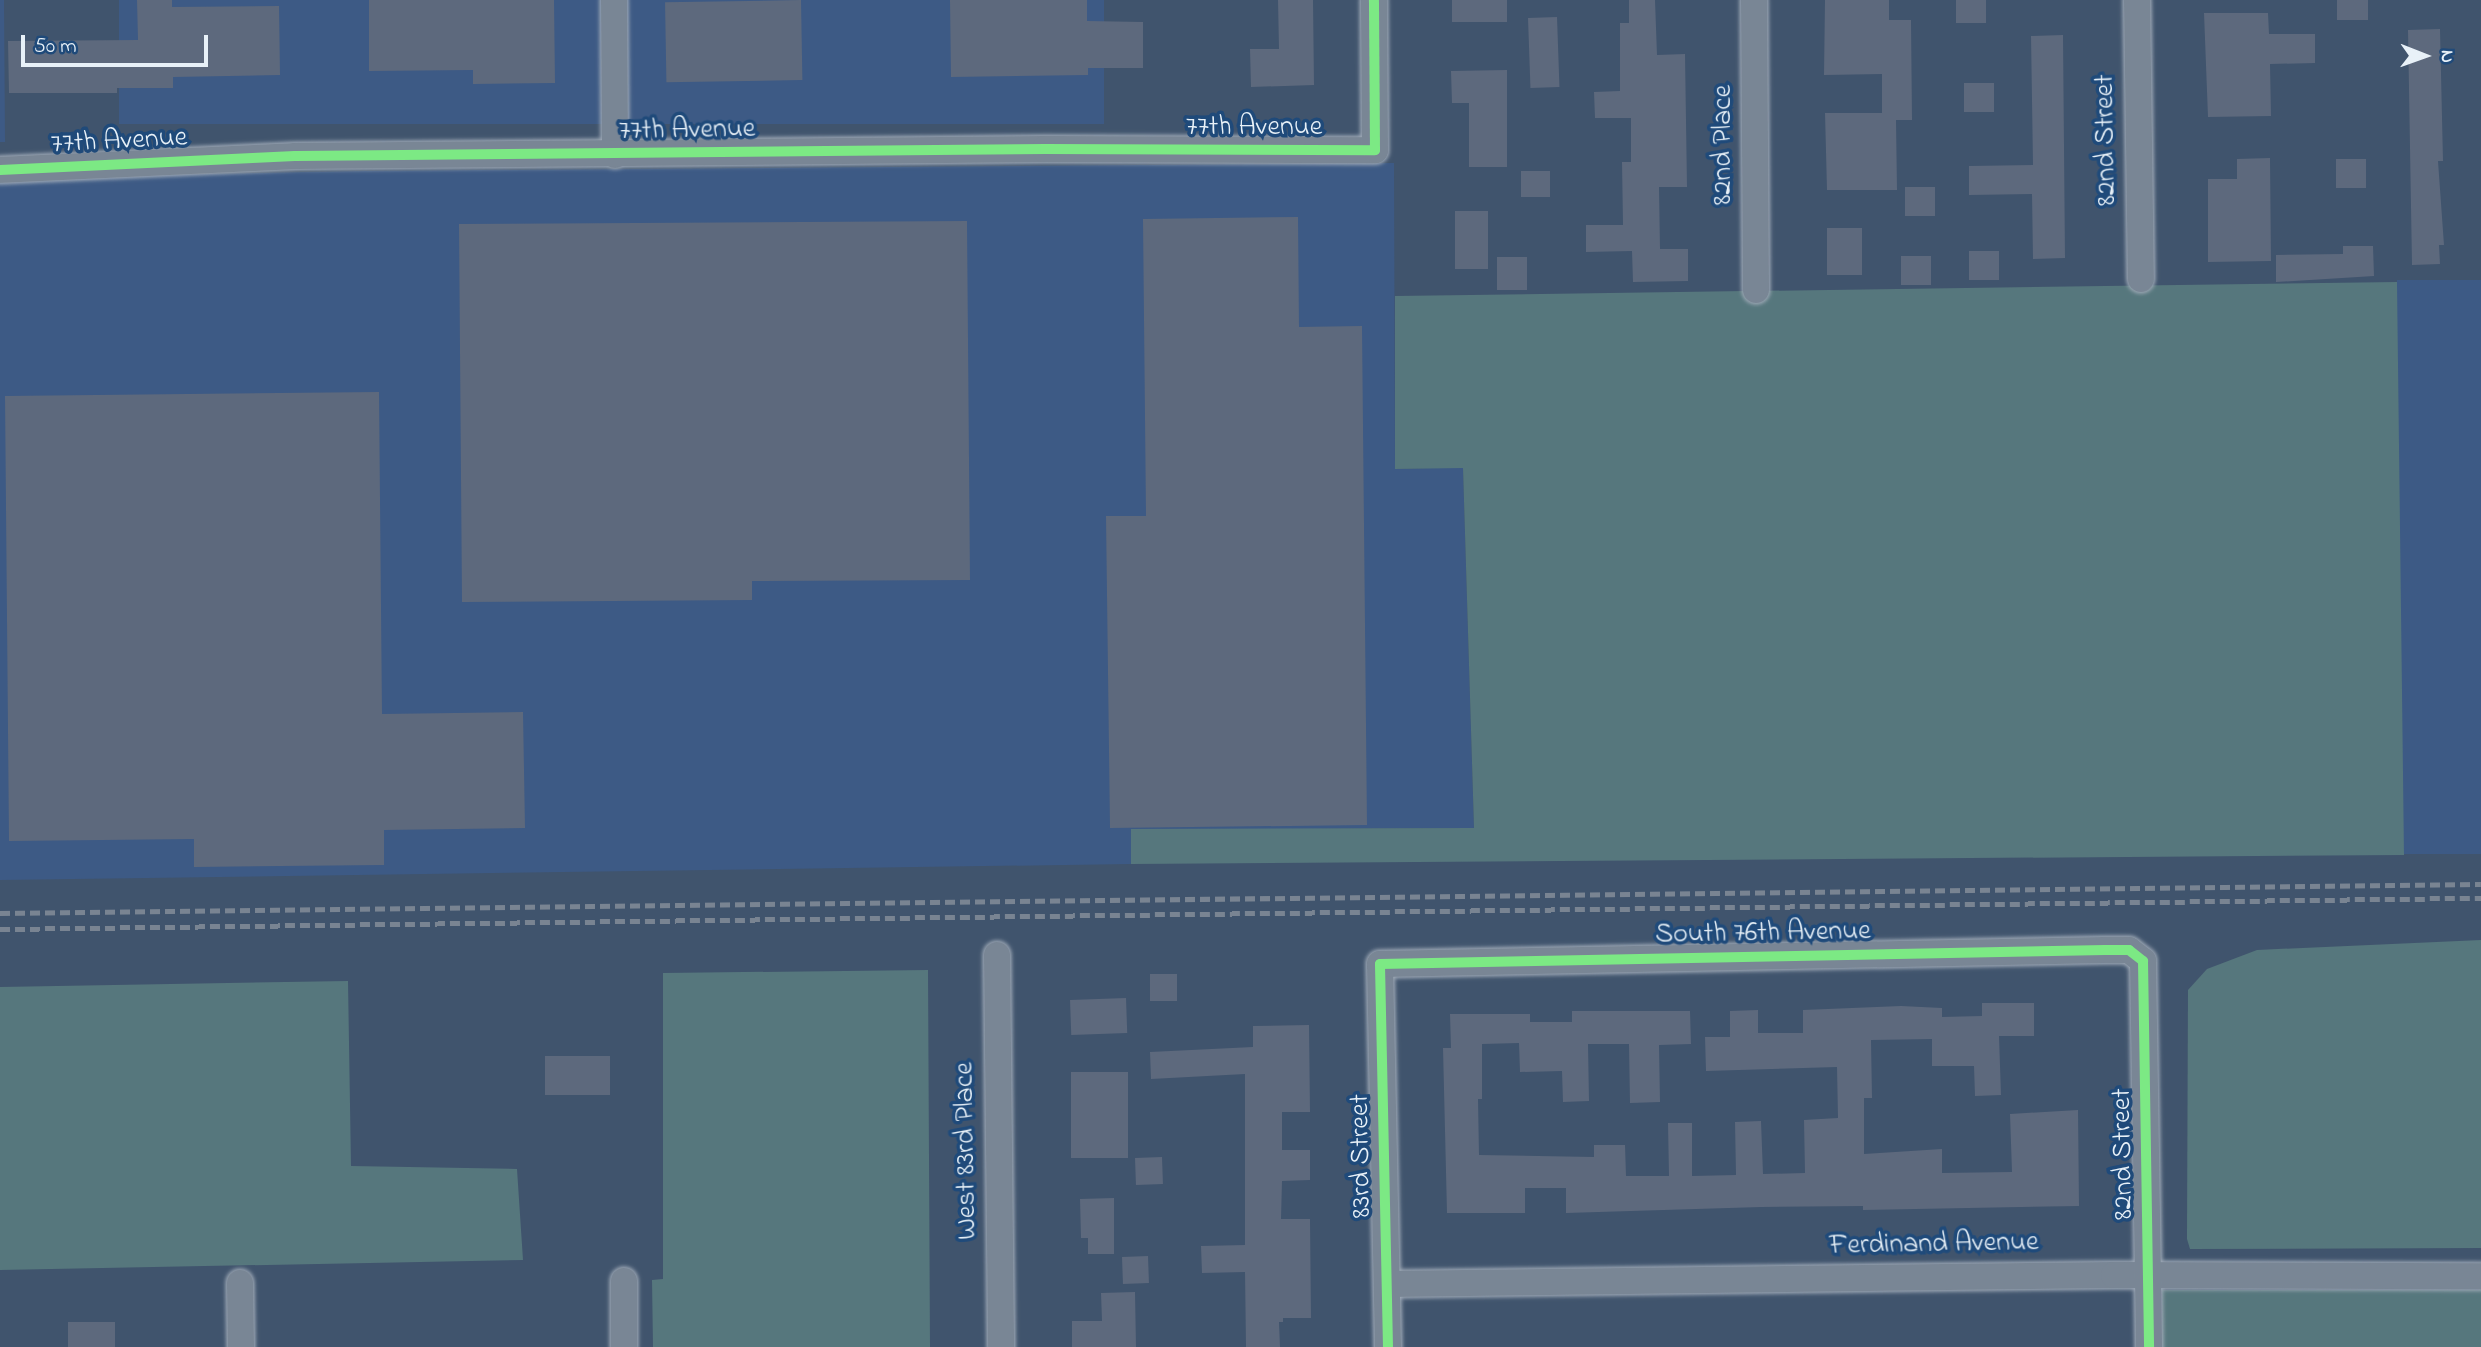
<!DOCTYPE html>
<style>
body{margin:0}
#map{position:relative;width:2481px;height:1347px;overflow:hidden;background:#40546d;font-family:"Indie Flower",sans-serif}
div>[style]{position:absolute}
.built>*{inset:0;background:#3d5a85;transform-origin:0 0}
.green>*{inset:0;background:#56777d;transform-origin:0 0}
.building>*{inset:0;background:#5d697d;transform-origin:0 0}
.roads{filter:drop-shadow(0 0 2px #9faab7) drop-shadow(0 0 2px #9faab7)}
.minor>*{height:26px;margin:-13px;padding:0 13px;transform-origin:13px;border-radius:13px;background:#798695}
.rail>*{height:5px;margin-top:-2.5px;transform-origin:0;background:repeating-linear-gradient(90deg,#798492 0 10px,transparent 0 15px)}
.cycleway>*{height:10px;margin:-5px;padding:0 5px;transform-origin:5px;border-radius:5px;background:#7ce984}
span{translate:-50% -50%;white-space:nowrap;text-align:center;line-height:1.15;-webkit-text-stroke:7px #1f4a7a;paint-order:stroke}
.street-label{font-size:28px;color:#e8f1f8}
.north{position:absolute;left:2390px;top:21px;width:70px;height:70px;-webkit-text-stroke:5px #1f4a7a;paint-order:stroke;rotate:91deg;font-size:19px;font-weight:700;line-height:28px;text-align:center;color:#e8f1f8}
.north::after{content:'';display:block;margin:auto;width:24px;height:32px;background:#e8f1f8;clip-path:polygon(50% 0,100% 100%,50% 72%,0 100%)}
.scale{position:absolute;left:21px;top:35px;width:187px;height:32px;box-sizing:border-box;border:4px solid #e8f1f8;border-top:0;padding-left:9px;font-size:21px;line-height:24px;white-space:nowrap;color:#e8f1f8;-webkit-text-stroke:5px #1f4a7a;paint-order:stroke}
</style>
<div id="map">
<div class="built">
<i style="clip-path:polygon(0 0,4px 0,5px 142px,0 142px)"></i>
<i style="left:119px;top:0;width:985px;height:124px"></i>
<i style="clip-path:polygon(1394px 163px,1395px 469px,1463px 467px,1474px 828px,1131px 830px,1131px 864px,0 880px,0 178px,364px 171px)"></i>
<i style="left:2481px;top:280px;width:574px;height:84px;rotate:90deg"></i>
</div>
<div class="green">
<i style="clip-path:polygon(2397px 282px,2404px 855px,1131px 864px,1131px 829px,1474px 828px,1463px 468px,1395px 469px,1395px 296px)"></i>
<i style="clip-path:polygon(2481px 940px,2481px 1248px,2190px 1249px,2187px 1239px,2188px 990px,2207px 969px,2257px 950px)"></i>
<i style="clip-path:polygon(928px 970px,930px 1347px,653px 1347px,652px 1280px,663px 1279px,663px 973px)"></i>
<i style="clip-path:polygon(348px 981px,351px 1166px,517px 1169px,523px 1260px,0 1270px,0 987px)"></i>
<i style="left:2481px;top:1290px;width:57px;height:319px;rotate:90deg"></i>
</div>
<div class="building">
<i style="clip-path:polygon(137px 0,172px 0,172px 7px,279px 6px,280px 75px,173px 77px,173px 88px,117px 88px,117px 93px,9px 93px,8px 41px,138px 40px)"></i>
<i style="clip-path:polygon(369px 0,554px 0,555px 83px,473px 84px,473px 70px,369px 71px)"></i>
<i style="left:801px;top:0;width:80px;height:136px;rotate:89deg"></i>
<i style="clip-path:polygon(950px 0,1087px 0,1087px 21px,1143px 22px,1143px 68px,1088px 68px,1088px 75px,951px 77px)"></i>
<i style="clip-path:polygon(1278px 0,1313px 0,1314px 85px,1251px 87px,1250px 49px,1279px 49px)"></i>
<i style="left:1452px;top:0;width:55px;height:22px"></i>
<i style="clip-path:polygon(1629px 0,1655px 0,1657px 55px,1685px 54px,1687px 187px,1659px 187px,1660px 249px,1688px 249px,1688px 281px,1633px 282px,1632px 251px,1586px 252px,1586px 225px,1623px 225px,1622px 162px,1631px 162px,1631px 118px,1595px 118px,1594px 92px,1620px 91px,1620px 23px,1629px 23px)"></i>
<i style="clip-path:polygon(1825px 0,1889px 0,1889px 20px,1911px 20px,1912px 120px,1896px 120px,1897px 190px,1827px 190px,1825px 113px,1882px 113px,1882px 74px,1824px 75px)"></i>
<i style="left:1956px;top:0;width:30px;height:23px"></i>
<i style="left:2337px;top:0;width:31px;height:20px"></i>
<i style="clip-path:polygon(2204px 13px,2268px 13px,2269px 34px,2315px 34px,2315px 63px,2270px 64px,2271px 116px,2208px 117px)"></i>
<i style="left:1557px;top:17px;width:70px;height:29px;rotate:88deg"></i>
<i style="clip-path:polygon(2440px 29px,2443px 161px,2438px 161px,2444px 245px,2439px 245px,2440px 264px,2412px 265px,2408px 30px)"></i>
<i style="clip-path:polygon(2063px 35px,2065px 258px,2033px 259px,2032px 194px,1969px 195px,1969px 166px,2033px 165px,2031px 36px)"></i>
<i style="clip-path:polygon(1507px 70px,1507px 167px,1469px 167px,1469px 103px,1452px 103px,1451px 71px)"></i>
<i style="left:1964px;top:83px;width:30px;height:29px"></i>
<i style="clip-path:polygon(2270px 158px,2271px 261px,2208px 262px,2208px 179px,2237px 179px,2237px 159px)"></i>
<i style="left:2366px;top:159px;width:29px;height:30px;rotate:90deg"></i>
<i style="left:1521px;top:171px;width:29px;height:26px"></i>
<i style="left:1935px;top:187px;width:29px;height:30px;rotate:90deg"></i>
<i style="left:1455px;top:211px;width:33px;height:58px"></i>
<i style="clip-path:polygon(1298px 217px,1299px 327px,1362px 326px,1367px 825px,1110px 828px,1106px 516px,1146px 516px,1143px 219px)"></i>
<i style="clip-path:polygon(967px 221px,970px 580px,752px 581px,752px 600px,462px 602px,459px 224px)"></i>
<i style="left:1827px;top:228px;width:35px;height:47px"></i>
<i style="clip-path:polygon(2343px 246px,2373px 246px,2374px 276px,2276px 282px,2276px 255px,2343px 254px)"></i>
<i style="left:1999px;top:251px;width:29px;height:30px;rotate:90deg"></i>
<i style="left:1901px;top:256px;width:30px;height:29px"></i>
<i style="left:1497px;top:257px;width:30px;height:33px"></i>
<i style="clip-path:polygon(379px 392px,382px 714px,523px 712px,525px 828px,384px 830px,384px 865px,194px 867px,194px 839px,9px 841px,5px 396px)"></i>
<i style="left:1177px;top:974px;width:27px;height:27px;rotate:90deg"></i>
<i style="left:1126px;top:998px;width:35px;height:56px;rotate:88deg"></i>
<i style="clip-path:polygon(1982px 1003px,2034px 1003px,2034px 1036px,1999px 1036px,2001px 1095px,1975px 1096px,1974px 1066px,1932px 1066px,1932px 1039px,1871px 1040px,1872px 1098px,1864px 1098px,1864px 1154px,1942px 1149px,1942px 1173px,2012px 1172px,2010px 1114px,2078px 1110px,2079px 1206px,1863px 1210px,1863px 1206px,1761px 1207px,1566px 1213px,1566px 1188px,1525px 1188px,1525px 1213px,1447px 1213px,1443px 1048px,1451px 1048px,1450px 1014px,1530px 1014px,1530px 1022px,1572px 1022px,1572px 1011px,1690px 1011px,1691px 1044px,1659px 1045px,1660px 1102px,1630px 1103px,1629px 1044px,1588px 1044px,1589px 1101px,1563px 1102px,1562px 1071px,1520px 1072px,1519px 1043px,1482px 1044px,1482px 1099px,1478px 1099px,1479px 1155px,1594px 1157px,1594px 1145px,1625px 1145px,1626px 1176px,1669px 1176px,1668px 1123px,1692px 1123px,1692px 1176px,1736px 1175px,1735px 1122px,1761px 1121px,1763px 1174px,1805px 1173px,1804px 1120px,1838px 1118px,1837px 1067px,1706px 1071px,1705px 1037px,1730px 1037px,1730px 1011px,1758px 1010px,1758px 1033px,1803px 1033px,1803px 1010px,1901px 1006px,1942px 1008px,1942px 1017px,1982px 1016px)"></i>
<i style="clip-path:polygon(1309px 1025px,1310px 1112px,1282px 1112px,1282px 1150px,1310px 1150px,1310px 1180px,1282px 1181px,1281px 1219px,1310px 1219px,1311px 1318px,1283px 1318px,1283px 1322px,1279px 1322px,1280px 1347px,1246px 1347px,1245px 1272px,1202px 1273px,1201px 1246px,1245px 1245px,1245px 1074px,1151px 1079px,1150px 1052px,1253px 1047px,1253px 1026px)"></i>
<i style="left:545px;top:1056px;width:65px;height:39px"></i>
<i style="left:1071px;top:1072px;width:57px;height:86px"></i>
<i style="left:1162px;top:1157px;width:27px;height:27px;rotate:88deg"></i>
<i style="clip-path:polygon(1114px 1198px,1114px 1254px,1088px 1254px,1088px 1238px,1081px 1238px,1080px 1199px)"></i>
<i style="left:1148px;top:1256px;width:27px;height:26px;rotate:88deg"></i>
<i style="clip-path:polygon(1135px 1292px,1136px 1347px,1072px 1347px,1072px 1321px,1102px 1321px,1101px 1293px)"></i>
<i style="left:68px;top:1322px;width:47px;height:25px"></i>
</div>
<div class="roads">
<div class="minor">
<i style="left:614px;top:0;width:155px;rotate:89.6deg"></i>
<i style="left:1754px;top:0;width:290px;rotate:89.6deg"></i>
<i style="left:2137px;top:0;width:279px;rotate:89.2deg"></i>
<i style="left:0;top:170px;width:295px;rotate:-2.7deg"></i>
<i style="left:295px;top:156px;width:750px;rotate:-0.53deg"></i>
<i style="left:1045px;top:149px;width:330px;rotate:0.2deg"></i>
<i style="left:1375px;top:150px;width:150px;rotate:-90.4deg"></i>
<i style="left:997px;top:955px;width:392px;rotate:89.4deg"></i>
<i style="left:624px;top:1281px;width:66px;rotate:90deg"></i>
<i style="left:240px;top:1283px;width:64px;rotate:89.1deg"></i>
<i style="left:1387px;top:1284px;width:727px;rotate:-0.71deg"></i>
<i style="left:2114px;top:1275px;width:367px;rotate:0.2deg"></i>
<i style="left:1388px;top:1347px;width:383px;rotate:-91.2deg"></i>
<i style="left:1380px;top:964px;width:725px;rotate:-1.11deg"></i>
<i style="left:2105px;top:950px;width:24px"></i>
<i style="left:2129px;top:950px;width:18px;rotate:38deg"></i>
<i style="left:2143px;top:961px;width:386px;rotate:89.1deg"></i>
</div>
</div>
<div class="rail">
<i style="left:0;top:913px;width:2481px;rotate:-0.67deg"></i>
<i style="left:0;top:929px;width:2481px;rotate:-0.72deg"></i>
</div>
<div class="cycleway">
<i style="left:0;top:170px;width:295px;rotate:-2.7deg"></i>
<i style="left:295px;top:156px;width:750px;rotate:-0.53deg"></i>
<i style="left:1045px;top:149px;width:330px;rotate:0.2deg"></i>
<i style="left:1375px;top:150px;width:150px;rotate:-90.4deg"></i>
<i style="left:1388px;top:1347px;width:383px;rotate:-91.2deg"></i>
<i style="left:1380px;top:964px;width:725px;rotate:-1.11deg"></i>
<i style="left:2105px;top:950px;width:24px"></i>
<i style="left:2129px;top:950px;width:18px;rotate:38deg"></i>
<i style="left:2143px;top:961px;width:386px;rotate:89.1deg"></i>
</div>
<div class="street-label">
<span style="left:1254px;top:128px">77th Avenue</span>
<span style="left:687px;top:131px;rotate:-1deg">77th Avenue</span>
<span style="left:2107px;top:140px;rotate:-91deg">82nd Street</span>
<span style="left:119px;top:142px;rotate:-3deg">77th Avenue</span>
<span style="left:1724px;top:145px;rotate:-90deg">82nd Place</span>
<span style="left:1763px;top:934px;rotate:-1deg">South 76th Avenue</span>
<span style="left:967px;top:1151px;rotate:-91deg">West 83rd Place</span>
<span style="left:2124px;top:1154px;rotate:-91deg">82nd Street</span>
<span style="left:1362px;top:1156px;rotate:-91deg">83rd Street</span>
<span style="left:1934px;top:1245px;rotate:-1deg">Ferdinand Avenue</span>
</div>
<div class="north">N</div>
<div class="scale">50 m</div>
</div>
